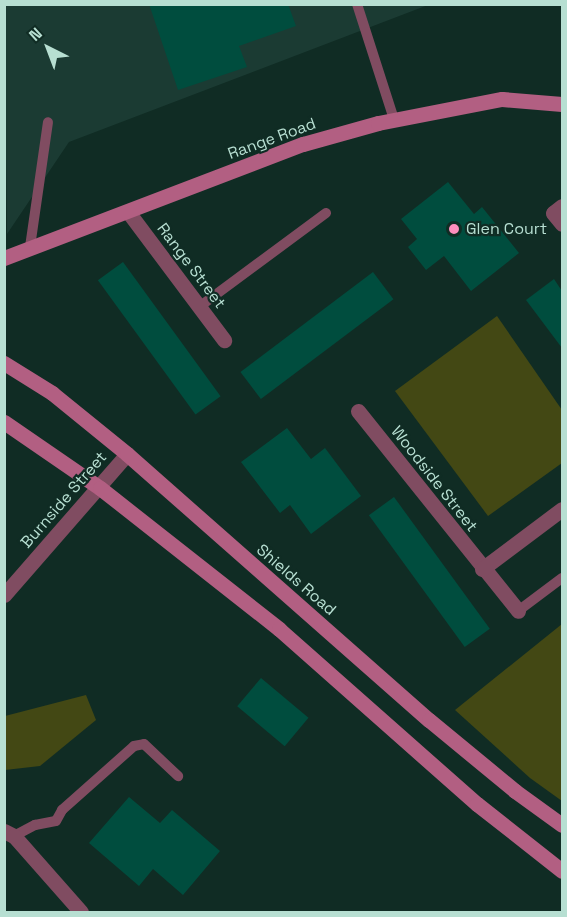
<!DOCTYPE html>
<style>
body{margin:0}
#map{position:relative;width:567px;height:917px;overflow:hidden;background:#102c24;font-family:"Space Grotesk",sans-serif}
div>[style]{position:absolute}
.built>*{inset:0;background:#1b3b33}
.green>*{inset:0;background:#434814}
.building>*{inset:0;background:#004d3e;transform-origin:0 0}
.lane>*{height:10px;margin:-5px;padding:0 5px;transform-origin:5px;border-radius:5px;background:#804c61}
.street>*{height:15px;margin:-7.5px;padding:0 7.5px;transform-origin:7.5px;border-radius:7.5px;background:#804c61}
.secondary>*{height:15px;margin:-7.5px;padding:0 7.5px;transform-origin:7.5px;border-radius:7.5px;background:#b25f82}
.dots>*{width:16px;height:16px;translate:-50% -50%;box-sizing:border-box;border:3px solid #102c24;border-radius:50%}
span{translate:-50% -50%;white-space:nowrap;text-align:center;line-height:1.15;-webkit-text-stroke:4.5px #102c24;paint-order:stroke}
.street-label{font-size:16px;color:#b7dfd2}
.poi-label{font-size:16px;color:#b7dfd2}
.left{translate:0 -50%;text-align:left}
.frame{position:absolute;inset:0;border:6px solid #b7dfd2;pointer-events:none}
.north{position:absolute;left:18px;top:18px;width:60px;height:60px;-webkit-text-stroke:4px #102c24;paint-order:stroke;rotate:318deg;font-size:16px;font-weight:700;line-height:24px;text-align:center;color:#b7dfd2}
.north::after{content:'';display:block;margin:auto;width:21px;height:27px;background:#b7dfd2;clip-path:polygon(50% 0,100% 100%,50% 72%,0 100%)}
</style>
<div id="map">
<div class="built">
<i style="clip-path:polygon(4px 5px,428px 5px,69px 142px,7px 234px)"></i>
</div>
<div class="green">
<i style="clip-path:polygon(497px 316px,562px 410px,562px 463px,488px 516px,395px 391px)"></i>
<i style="clip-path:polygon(562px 624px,562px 801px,530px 778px,455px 710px)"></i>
<i style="clip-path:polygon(86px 695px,96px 720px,40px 766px,5px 770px,5px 716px)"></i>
</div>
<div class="building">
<i style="clip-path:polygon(149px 4px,288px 4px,296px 26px,239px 46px,247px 67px,178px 90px)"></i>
<i style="clip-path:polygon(448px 182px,474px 214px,482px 207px,519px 253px,471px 291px,444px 256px,426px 270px,408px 247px,417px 239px,401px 219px)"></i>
<i style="left:123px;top:262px;width:166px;height:31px;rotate:54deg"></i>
<i style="left:373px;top:272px;width:34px;height:166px;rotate:53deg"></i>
<i style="clip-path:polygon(554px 279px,562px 291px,562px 348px,526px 300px)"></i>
<i style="clip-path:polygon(287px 428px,311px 459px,325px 448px,361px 496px,311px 534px,290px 505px,280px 513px,241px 462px)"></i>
<i style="left:394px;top:497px;width:163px;height:31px;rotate:54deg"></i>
<i style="left:261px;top:678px;width:62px;height:37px;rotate:40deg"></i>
<i style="clip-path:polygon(129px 797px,160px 823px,172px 810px,220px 851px,183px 895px,153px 869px,139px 886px,89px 843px)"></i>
</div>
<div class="lane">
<i style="left:357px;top:4px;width:121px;rotate:72.2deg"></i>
<i style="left:30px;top:247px;width:126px;rotate:-81.8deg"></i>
<i style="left:199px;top:307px;width:158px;rotate:-36.5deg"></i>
<i style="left:518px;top:611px;width:55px;rotate:-36.9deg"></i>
<i style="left:14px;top:836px;width:24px;rotate:-28deg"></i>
<i style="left:35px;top:825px;width:21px;rotate:-11deg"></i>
<i style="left:56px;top:821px;width:13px;rotate:-61deg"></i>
<i style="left:62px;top:810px;width:96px;rotate:-41.6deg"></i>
<i style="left:134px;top:746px;width:10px;rotate:-11deg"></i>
<i style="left:144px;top:744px;width:47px;rotate:43.3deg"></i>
</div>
<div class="street">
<i style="left:562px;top:206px;width:11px;rotate:142deg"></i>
<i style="left:553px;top:213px;width:14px;rotate:51deg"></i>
<i style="left:129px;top:213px;width:159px;rotate:53.2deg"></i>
<i style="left:358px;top:411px;width:256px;rotate:51.3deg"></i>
<i style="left:482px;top:569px;width:100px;rotate:-36.9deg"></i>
<i style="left:4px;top:595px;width:187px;rotate:-48.9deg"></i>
<i style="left:4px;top:831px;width:11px;rotate:27deg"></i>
<i style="left:14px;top:836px;width:101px;rotate:48.6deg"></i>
</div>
<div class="secondary">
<i style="left:4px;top:258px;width:320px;rotate:-20.9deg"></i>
<i style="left:303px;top:144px;width:78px;rotate:-15.6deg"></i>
<i style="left:378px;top:123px;width:126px;rotate:-11deg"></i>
<i style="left:502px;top:99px;width:60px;rotate:4.8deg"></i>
<i style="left:4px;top:363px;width:57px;rotate:32deg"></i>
<i style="left:52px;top:393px;width:97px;rotate:39.1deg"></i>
<i style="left:127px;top:454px;width:402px;rotate:41.4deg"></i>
<i style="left:429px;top:720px;width:112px;rotate:39.5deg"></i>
<i style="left:515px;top:791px;width:58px;rotate:35.9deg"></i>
<i style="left:4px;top:422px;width:116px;rotate:34.5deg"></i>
<i style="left:100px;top:488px;width:228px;rotate:38.2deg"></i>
<i style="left:279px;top:629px;width:264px;rotate:41.5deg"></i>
<i style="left:477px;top:804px;width:108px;rotate:38.2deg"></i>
</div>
<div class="dots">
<i style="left:454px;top:229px;background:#fe8ebd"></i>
</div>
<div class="street-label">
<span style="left:272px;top:139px;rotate:-20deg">Range Road</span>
<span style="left:191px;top:266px;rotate:53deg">Range Street</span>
<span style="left:434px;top:479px;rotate:52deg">Woodside Street</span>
<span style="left:64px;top:500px;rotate:-49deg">Burnside Street</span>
<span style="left:296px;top:580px;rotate:41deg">Shields Road</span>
</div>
<div class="poi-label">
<span class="left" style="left:466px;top:229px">Glen Court</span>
</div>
<div class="frame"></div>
<div class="north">N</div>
</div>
